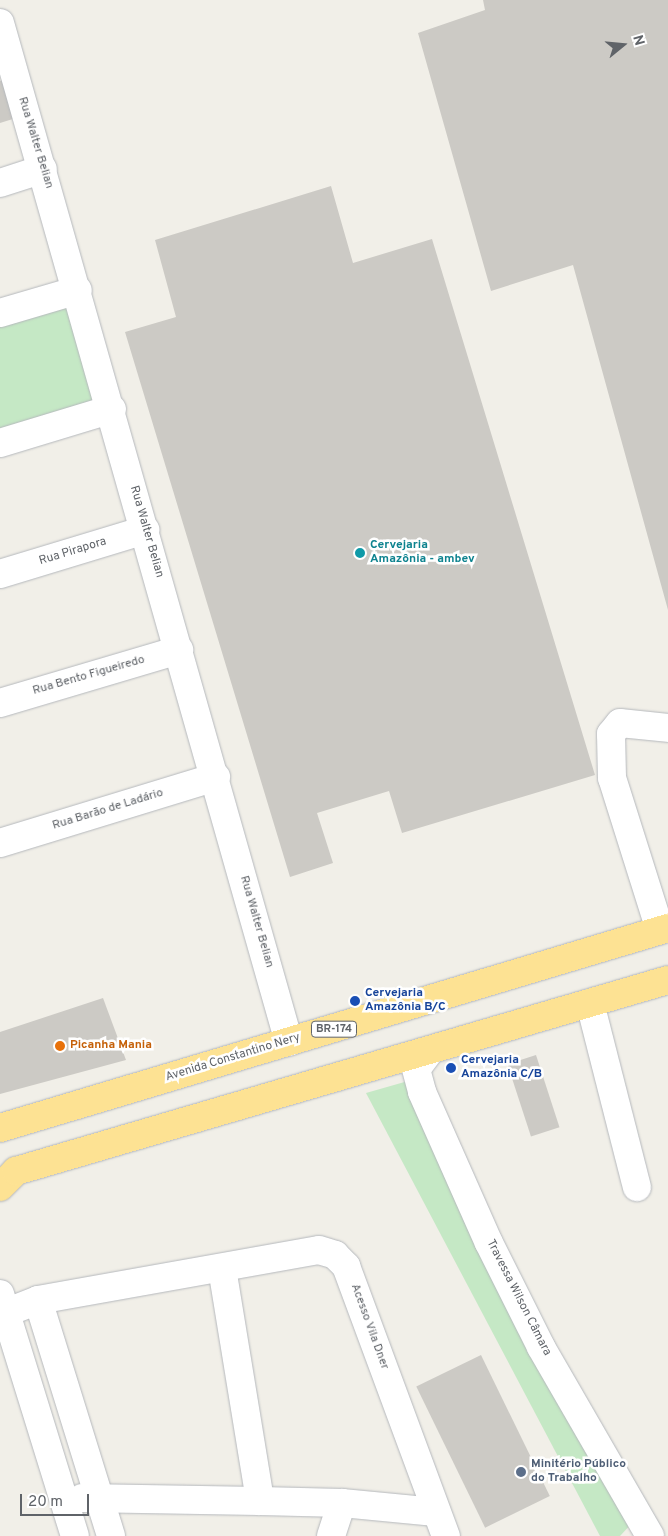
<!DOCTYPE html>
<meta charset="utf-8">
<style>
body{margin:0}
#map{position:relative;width:668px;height:1536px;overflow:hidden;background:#f1efe8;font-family:Overpass,sans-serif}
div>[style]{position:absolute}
.green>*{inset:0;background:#c5e8c5}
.building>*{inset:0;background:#cccac5;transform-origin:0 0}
.roads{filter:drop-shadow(0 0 1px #b5b8bc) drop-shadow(0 0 1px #b5b8bc)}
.minor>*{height:28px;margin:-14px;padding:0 14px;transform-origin:14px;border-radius:14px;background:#fff}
.highway>*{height:28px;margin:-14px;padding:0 14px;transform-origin:14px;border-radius:14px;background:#fde293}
.dots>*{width:14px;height:14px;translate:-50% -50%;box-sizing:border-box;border:2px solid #fff;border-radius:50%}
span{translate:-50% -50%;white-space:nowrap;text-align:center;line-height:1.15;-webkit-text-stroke:5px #fff;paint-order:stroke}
.shield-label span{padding:1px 4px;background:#fff;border:1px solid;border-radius:4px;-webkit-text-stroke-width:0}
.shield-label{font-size:11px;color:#5f6368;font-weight:700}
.street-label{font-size:12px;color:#5f6368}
.culture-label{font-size:12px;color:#0d838f;font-weight:700}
.left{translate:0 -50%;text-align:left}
.transit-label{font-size:12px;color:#164399;font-weight:700}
.food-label{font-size:12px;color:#c56008;font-weight:700}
.service-label{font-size:12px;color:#4e5e75;font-weight:700}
.north{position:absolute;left:598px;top:20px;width:50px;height:50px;-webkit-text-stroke:4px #fff;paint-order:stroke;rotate:73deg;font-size:14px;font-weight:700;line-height:20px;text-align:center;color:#5f6368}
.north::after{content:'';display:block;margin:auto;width:18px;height:22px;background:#5f6368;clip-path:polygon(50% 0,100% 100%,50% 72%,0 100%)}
.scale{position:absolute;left:20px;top:1494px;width:69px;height:22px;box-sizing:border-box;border:2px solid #5f6368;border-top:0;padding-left:6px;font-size:15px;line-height:18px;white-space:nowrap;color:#5f6368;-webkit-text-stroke:4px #fff;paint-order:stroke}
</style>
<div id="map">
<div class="green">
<i style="clip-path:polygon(85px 286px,119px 401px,0 437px,0 313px)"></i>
<i style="clip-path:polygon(408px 1081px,635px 1520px,620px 1536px,600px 1536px,366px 1093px)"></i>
</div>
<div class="building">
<i style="clip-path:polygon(483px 0,668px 0,668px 610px,573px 265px,491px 291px,418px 33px,485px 10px)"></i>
<i style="clip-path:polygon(5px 79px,16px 118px,0 123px,0 81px)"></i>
<i style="clip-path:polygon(331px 186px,353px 263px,432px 239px,595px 775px,402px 833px,389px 791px,317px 813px,333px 863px,290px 877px,125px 332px,176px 317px,155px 240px)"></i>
<i style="clip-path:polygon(103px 998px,126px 1060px,0 1094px,0 1032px)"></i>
<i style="left:536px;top:1055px;width:76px;height:30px;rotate:72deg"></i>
<i style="left:481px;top:1355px;width:157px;height:72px;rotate:64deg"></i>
</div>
<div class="roads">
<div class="minor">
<i style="left:0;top:23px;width:1059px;rotate:74.17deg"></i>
<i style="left:0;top:183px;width:45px;rotate:-18deg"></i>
<i style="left:0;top:313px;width:81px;rotate:-16.4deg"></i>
<i style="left:0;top:443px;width:117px;rotate:-16.9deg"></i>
<i style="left:0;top:574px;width:152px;rotate:-16.9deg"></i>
<i style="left:0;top:703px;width:187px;rotate:-16.5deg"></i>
<i style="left:0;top:843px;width:226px;rotate:-17deg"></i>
<i style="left:660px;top:930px;width:159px;rotate:-107.5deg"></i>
<i style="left:612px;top:778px;width:44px;rotate:-91.3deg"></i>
<i style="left:611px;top:734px;width:14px;rotate:-51deg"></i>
<i style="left:620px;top:723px;width:48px;rotate:5.9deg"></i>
<i style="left:590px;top:1003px;width:190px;rotate:75.7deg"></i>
<i style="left:429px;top:1052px;width:21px;rotate:127deg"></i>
<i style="left:416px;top:1069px;width:24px;rotate:75deg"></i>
<i style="left:422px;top:1092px;width:165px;rotate:66.1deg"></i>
<i style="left:489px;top:1243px;width:116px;rotate:63.4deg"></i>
<i style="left:541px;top:1347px;width:218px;rotate:60deg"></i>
<i style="left:222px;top:1268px;width:236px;rotate:80.7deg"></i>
<i style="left:260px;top:1501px;width:82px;rotate:1.4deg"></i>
<i style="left:342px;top:1503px;width:94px;rotate:5.5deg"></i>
<i style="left:0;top:1294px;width:253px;rotate:72.8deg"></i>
<i style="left:38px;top:1300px;width:247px;rotate:72.8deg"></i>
<i style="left:0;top:1315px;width:41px;rotate:-21.5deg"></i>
<i style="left:38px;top:1300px;width:285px;rotate:-10.1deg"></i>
<i style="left:319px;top:1250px;width:17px;rotate:17deg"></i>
<i style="left:335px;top:1255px;width:16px;rotate:45deg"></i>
<i style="left:346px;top:1266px;width:288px;rotate:69.7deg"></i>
<i style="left:82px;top:1498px;width:178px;rotate:1deg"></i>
<i style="left:331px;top:1536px;width:35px;rotate:-72deg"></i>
</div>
<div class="highway">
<i style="left:0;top:1128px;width:697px;rotate:-16.67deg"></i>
<i style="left:0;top:1187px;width:23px;rotate:-45deg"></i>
<i style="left:16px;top:1171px;width:679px;rotate:-16.33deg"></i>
</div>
</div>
<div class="dots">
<i style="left:360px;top:553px;background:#0f9aa8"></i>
<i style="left:355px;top:1001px;background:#1a4fb4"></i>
<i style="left:60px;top:1046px;background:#e8710a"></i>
<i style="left:451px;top:1068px;background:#1a4fb4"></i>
<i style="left:521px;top:1472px;background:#5c6f8a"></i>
</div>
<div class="shield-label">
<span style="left:334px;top:1029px">BR-174</span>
</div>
<div class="street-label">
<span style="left:35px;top:143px;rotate:73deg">Rua Walter Belian</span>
<span style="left:146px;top:532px;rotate:74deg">Rua Walter Belian</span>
<span style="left:73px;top:552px;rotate:-17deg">Rua Pirapora</span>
<span style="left:89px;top:676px;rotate:-16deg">Rua Bento Figueiredo</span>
<span style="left:108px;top:810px;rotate:-17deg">Rua Barão de Ladário</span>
<span style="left:256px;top:922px;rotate:74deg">Rua Walter Belian</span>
<span style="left:233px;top:1058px;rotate:-17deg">Avenida Constantino Nery</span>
<span style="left:518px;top:1298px;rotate:63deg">Travessa Wilson Câmara</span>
<span style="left:369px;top:1327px;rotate:70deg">Acesso Vila Dner</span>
</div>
<div class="culture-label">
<span class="left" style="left:370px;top:553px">Cervejaria<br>Amazônia - ambev</span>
</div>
<div class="transit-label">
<span class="left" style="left:365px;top:1001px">Cervejaria<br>Amazônia B/C</span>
<span class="left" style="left:461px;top:1068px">Cervejaria<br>Amazônia C/B</span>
</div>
<div class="food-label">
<span class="left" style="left:70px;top:1046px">Picanha Mania</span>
</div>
<div class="service-label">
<span class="left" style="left:531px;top:1472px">Minitério Público<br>do Trabalho</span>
</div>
<div class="north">N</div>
<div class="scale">20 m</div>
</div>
